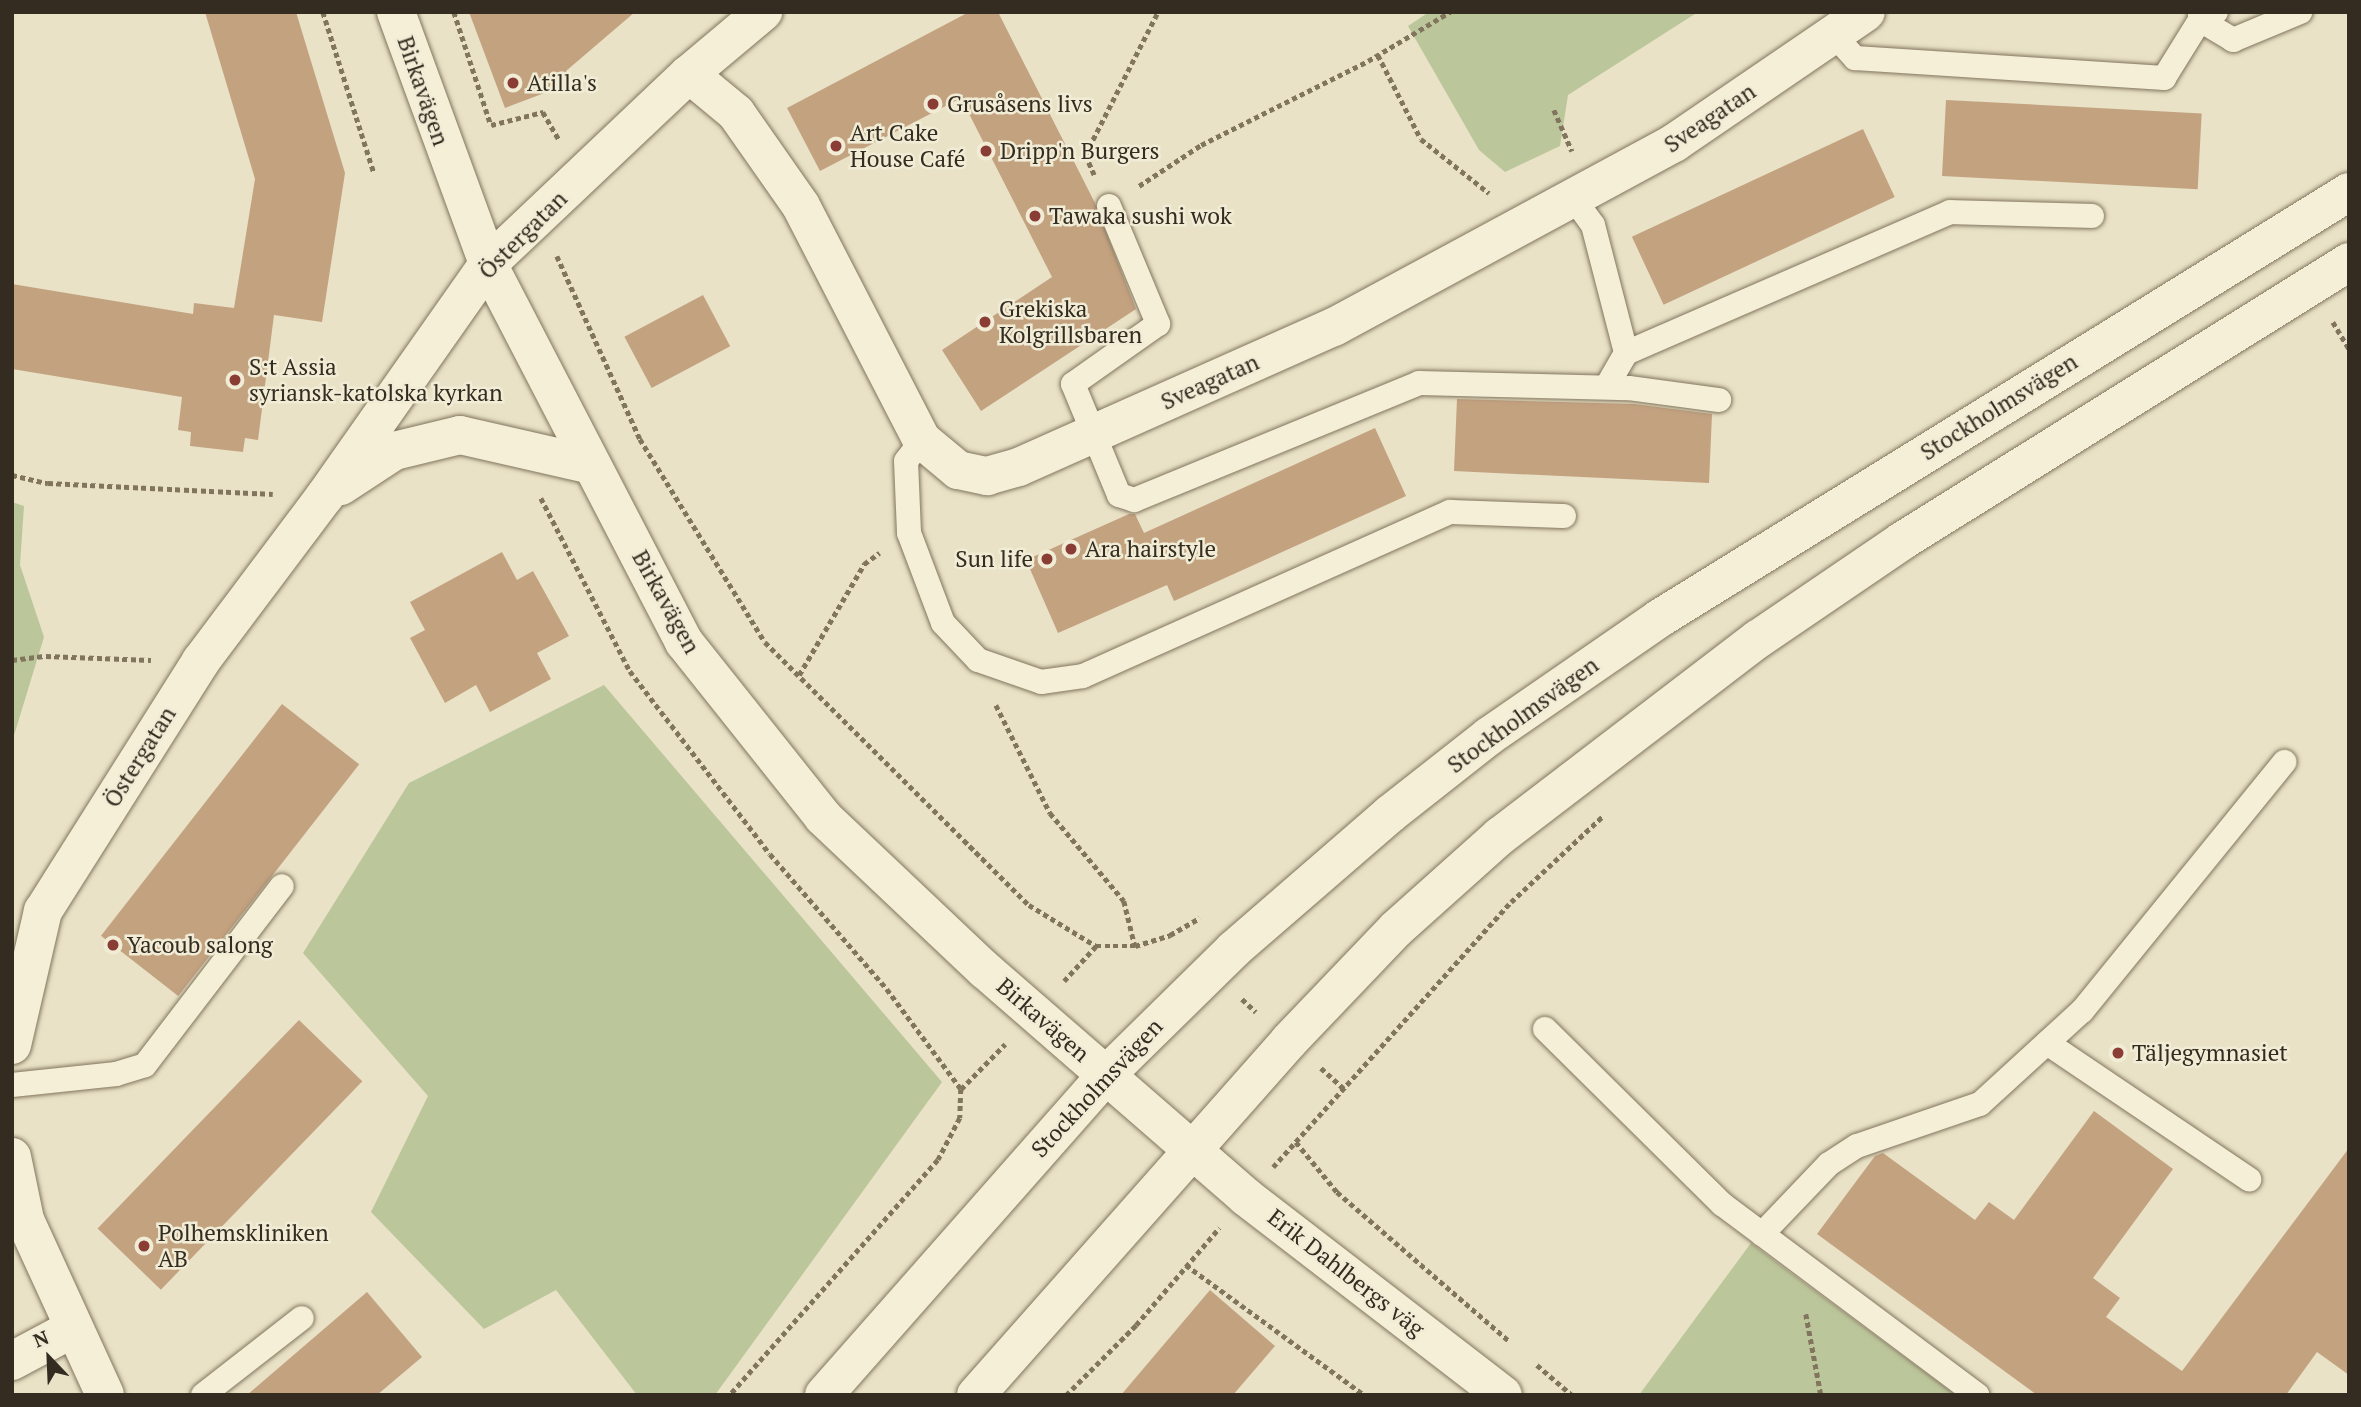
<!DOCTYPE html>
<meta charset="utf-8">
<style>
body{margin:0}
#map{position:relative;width:2361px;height:1407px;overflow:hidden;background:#e9e2c6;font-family:"PT Serif",serif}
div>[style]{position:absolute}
.green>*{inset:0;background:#bcc69b}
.building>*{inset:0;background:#c3a280;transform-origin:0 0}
.path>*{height:4.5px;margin-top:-2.25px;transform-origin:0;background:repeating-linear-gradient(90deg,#82755e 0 5px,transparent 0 8.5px)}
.roads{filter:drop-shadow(0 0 2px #82755e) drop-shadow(0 0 2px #82755e)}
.service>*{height:24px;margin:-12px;padding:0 12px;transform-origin:12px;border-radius:12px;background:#f5efd8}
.minor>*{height:38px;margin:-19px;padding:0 19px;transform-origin:19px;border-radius:19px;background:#f5efd8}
.tertiary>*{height:38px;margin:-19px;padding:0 19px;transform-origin:19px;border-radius:19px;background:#f5efd8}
.secondary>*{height:38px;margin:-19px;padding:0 19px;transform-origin:19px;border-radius:19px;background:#f5efd8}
.dots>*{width:19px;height:19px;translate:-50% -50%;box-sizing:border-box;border:4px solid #f1ecd5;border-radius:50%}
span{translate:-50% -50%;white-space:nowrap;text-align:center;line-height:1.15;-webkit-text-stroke:5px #f1ecd5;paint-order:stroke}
.poi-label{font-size:23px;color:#342c20}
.left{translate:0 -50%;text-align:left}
.right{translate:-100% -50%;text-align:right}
.street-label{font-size:23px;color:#342c20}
.frame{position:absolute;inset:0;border:14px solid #342c20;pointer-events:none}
.north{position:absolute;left:14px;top:1323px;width:70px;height:70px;-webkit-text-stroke:5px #f1ecd5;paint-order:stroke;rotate:337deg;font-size:19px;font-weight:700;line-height:28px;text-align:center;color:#342c20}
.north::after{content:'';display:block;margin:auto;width:24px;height:32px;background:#342c20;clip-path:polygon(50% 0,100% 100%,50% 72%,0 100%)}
</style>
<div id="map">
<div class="green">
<i style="clip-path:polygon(1429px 12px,1698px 12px,1568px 95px,1560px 146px,1505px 172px,1479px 150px,1408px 26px)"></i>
<i style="clip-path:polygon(12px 502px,24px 506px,20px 565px,44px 637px,12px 742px)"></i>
<i style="clip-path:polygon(604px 685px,942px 1082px,715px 1395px,637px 1395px,556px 1290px,484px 1329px,371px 1212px,428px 1096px,303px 953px,409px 783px)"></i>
<i style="clip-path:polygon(1751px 1243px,1799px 1279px,1956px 1395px,1639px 1395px)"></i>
</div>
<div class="building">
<i style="clip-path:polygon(205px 12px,296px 12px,345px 173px,322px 322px,274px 315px,258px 440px,245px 438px,243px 452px,190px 446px,191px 432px,178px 430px,182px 397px,12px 369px,12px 284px,193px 314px,194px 303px,234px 308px,255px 179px)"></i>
<i style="clip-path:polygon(469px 12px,635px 12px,566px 71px,571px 83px,505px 108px)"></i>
<i style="clip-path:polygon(969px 12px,998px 12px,1095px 203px,1136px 309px,981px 411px,942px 350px,1052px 277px,961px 98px,820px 171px,787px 108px)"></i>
<i style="left:1946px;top:100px;width:256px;height:76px;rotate:3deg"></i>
<i style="left:1863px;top:129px;width:75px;height:255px;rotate:65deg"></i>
<i style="left:703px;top:295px;width:58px;height:89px;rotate:62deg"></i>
<i style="clip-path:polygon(1457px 399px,1634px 404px,1712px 414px,1709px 483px,1454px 471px)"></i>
<i style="clip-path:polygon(1375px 428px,1406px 496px,1174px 601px,1167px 585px,1058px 633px,1026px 560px,1129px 514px,1135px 514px,1144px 533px)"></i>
<i style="clip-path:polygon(502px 552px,517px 580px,533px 571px,569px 636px,537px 653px,551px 679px,490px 712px,476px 685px,445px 703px,410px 638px,425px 630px,410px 602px)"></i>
<i style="left:282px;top:704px;width:98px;height:294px;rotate:38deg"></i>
<i style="left:299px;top:1020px;width:88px;height:290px;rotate:44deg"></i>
<i style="clip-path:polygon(2094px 1111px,2173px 1169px,2093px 1278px,2120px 1298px,2106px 1317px,2182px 1371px,2349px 1148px,2349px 1375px,2317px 1352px,2286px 1395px,2037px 1395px,1817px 1234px,1875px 1156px,1883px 1153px,1975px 1220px,1989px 1202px,2014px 1220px)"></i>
<i style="clip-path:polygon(1210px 1290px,1275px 1346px,1233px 1395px,1121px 1395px)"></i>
<i style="clip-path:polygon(367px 1292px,422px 1357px,377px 1395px,247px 1395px)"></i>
</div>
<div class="path">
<i style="left:323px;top:12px;width:169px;rotate:72.4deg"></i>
<i style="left:454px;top:12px;width:119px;rotate:71.9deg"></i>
<i style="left:491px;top:125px;width:54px;rotate:-14deg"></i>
<i style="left:543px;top:112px;width:32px;rotate:60deg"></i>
<i style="left:1378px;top:55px;width:94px;rotate:62.9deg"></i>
<i style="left:1421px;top:139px;width:87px;rotate:38.5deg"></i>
<i style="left:1554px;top:110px;width:45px;rotate:66.3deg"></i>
<i style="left:1094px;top:175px;width:22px;rotate:-114deg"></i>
<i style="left:1085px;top:155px;width:161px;rotate:-63deg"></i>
<i style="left:1139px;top:186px;width:74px;rotate:-33.5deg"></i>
<i style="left:1201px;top:145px;width:187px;rotate:-26.7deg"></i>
<i style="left:1368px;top:61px;width:96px;rotate:-30.9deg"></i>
<i style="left:557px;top:256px;width:201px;rotate:65.6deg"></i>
<i style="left:640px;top:439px;width:238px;rotate:58.4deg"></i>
<i style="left:765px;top:642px;width:373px;rotate:44.9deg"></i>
<i style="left:1029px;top:905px;width:79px;rotate:31.5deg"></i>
<i style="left:1096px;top:946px;width:39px"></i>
<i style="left:1135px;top:946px;width:37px;rotate:-17deg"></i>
<i style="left:1170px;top:935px;width:34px;rotate:-30deg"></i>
<i style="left:2333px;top:322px;width:31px;rotate:59deg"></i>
<i style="left:12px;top:475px;width:37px;rotate:13deg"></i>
<i style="left:48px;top:483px;width:225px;rotate:2.8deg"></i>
<i style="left:541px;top:498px;width:195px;rotate:62.8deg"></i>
<i style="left:630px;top:671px;width:230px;rotate:52.6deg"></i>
<i style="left:770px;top:854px;width:179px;rotate:49.1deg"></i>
<i style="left:887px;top:989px;width:124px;rotate:53.5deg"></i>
<i style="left:961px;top:1089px;width:29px;rotate:92deg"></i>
<i style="left:960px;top:1118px;width:47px;rotate:117.6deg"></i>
<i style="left:938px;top:1160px;width:314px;rotate:131.5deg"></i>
<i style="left:12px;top:660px;width:34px;rotate:-7deg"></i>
<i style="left:46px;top:656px;width:105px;rotate:2.2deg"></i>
<i style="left:799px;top:675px;width:129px;rotate:-59.6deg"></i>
<i style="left:864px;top:564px;width:19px;rotate:-36deg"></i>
<i style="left:996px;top:705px;width:121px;rotate:63.4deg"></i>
<i style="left:1050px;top:813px;width:115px;rotate:49.9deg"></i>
<i style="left:1124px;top:901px;width:46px;rotate:76.3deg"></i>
<i style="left:1064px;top:981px;width:47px;rotate:-47.6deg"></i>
<i style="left:1242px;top:999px;width:19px;rotate:43deg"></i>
<i style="left:1321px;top:1068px;width:31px;rotate:42deg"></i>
<i style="left:961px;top:1089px;width:63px;rotate:-45.6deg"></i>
<i style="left:1296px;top:1142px;width:65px;rotate:50.6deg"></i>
<i style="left:1337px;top:1192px;width:228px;rotate:40.9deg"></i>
<i style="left:1273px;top:1167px;width:356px;rotate:-48.1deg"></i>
<i style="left:1511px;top:902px;width:126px;rotate:-43.1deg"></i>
<i style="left:1186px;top:1265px;width:220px;rotate:36.1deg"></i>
<i style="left:1806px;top:1314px;width:82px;rotate:79.5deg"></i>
<i style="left:1537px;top:1365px;width:46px;rotate:40.6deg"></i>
<i style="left:1066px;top:1395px;width:99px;rotate:-45deg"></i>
<i style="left:1136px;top:1325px;width:128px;rotate:-49.4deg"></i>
</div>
<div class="roads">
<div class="service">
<i style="left:2200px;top:12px;width:8px;rotate:90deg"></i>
<i style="left:2200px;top:20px;width:39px;rotate:31deg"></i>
<i style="left:2233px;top:40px;width:73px;rotate:-22.7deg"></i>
<i style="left:1835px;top:36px;width:30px;rotate:48deg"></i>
<i style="left:1855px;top:58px;width:310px;rotate:3.7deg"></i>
<i style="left:2164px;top:78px;width:68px;rotate:-58.2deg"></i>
<i style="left:2200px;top:20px;width:18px;rotate:-27deg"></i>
<i style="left:1574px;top:199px;width:32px;rotate:54deg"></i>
<i style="left:1593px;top:225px;width:132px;rotate:75.5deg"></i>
<i style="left:1626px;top:353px;width:39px;rotate:120deg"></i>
<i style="left:1109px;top:206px;width:128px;rotate:67.4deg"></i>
<i style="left:1158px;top:324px;width:104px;rotate:144.8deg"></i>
<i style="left:1073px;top:384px;width:120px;rotate:67.5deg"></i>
<i style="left:1119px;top:495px;width:16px;rotate:18deg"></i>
<i style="left:1134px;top:500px;width:308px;rotate:-22.3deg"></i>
<i style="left:1419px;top:383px;width:210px;rotate:1.4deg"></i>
<i style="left:1629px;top:388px;width:91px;rotate:7.6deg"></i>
<i style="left:1626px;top:353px;width:353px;rotate:-23.5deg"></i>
<i style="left:1950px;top:212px;width:142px;rotate:1.6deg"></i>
<i style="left:922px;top:440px;width:26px;rotate:127deg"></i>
<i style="left:906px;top:461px;width:72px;rotate:87.6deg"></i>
<i style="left:909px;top:533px;width:96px;rotate:69.3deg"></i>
<i style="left:943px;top:623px;width:51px;rotate:46.6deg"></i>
<i style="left:978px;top:660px;width:67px;rotate:19.2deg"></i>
<i style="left:1041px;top:682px;width:42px;rotate:-8.1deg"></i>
<i style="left:1083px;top:676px;width:402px;rotate:-24.1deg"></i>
<i style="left:1450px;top:512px;width:114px;rotate:2deg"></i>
<i style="left:1545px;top:1029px;width:249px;rotate:44.7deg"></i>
<i style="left:1722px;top:1204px;width:319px;rotate:36.8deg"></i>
<i style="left:2047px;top:1043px;width:244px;rotate:34deg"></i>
<i style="left:12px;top:1085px;width:105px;rotate:-6deg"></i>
<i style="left:116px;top:1074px;width:30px;rotate:-17deg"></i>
<i style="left:145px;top:1065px;width:225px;rotate:-52.6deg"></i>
<i style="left:1762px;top:1234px;width:97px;rotate:-46.3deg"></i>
<i style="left:1829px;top:1164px;width:33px;rotate:-33deg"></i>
<i style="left:1857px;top:1146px;width:130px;rotate:-18.9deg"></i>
<i style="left:1980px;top:1104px;width:138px;rotate:-42.4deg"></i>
<i style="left:2082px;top:1011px;width:321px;rotate:-50.9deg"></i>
<i style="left:203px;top:1395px;width:125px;rotate:-37.9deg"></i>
</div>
<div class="minor">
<i style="left:689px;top:74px;width:61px;rotate:39.7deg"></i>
<i style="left:736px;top:113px;width:113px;rotate:55deg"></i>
<i style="left:801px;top:206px;width:263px;rotate:62.7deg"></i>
<i style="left:922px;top:440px;width:47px;rotate:39.8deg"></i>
<i style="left:958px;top:470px;width:30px;rotate:12deg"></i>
<i style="left:987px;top:476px;width:33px;rotate:-16deg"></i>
<i style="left:1019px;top:467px;width:345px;rotate:-24deg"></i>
<i style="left:1334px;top:327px;width:387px;rotate:-28.4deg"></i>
<i style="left:1674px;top:143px;width:232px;rotate:-34.3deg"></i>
<i style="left:341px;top:486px;width:64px;rotate:-33.4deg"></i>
<i style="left:394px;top:451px;width:68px;rotate:-13.6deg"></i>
<i style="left:460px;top:435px;width:135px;rotate:12.8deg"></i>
<i style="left:12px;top:1045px;width:138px;rotate:-77deg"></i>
<i style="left:43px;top:911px;width:296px;rotate:-57.7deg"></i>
<i style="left:201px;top:661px;width:206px;rotate:-53.1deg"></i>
<i style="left:325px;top:496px;width:284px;rotate:-54.9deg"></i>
<i style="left:488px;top:264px;width:277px;rotate:-43.4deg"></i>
<i style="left:689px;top:74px;width:97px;rotate:-40deg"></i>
<i style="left:12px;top:1157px;width:64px;rotate:78.3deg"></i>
<i style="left:25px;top:1220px;width:192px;rotate:65.4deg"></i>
<i style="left:12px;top:1361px;width:68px;rotate:-28.1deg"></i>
</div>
<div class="tertiary">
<i style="left:396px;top:12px;width:268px;rotate:69.9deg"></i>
<i style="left:488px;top:264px;width:426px;rotate:62.6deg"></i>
<i style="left:684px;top:642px;width:223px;rotate:51.5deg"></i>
<i style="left:823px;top:817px;width:223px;rotate:43.4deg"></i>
<i style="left:985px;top:970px;width:346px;rotate:41deg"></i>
<i style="left:1246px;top:1197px;width:324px;rotate:37.6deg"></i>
</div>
<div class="secondary">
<i style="left:824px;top:1395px;width:428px;rotate:-48.6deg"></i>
<i style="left:1107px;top:1074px;width:177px;rotate:-44.5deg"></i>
<i style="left:1233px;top:950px;width:208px;rotate:-40.9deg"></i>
<i style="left:1390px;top:814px;width:126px;rotate:-38.2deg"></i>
<i style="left:1489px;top:736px;width:208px;rotate:-34.6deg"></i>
<i style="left:1660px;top:618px;width:810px;rotate:-31.73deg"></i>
<i style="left:976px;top:1395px;width:473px;rotate:-48.5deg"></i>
<i style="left:1289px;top:1041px;width:155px;rotate:-46.3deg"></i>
<i style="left:1396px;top:929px;width:140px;rotate:-41.8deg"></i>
<i style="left:1500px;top:836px;width:325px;rotate:-37.4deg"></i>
<i style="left:1758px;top:639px;width:174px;rotate:-34.2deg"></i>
<i style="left:1902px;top:541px;width:527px;rotate:-31.97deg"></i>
</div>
</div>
<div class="dots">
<i style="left:513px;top:83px;background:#8a3d35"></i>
<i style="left:933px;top:104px;background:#8a3d35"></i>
<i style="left:836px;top:146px;background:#8a3d35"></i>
<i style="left:986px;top:151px;background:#8a3d35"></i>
<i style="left:1035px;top:216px;background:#8a3d35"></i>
<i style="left:985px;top:322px;background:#8a3d35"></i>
<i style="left:235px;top:380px;background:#8a3d35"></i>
<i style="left:1071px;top:549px;background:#8a3d35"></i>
<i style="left:1047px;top:559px;background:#8a3d35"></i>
<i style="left:113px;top:945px;background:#8a3d35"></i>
<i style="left:2118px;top:1053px;background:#8a3d35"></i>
<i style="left:144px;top:1246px;background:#8a3d35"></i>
</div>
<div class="poi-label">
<span class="left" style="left:527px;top:83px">Atilla's</span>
<span class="left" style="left:947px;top:104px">Grusåsens livs</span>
<span class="left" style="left:850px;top:146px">Art Cake<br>House Café</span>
<span class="left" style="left:1000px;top:151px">Dripp'n Burgers</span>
<span class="left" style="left:1049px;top:216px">Tawaka sushi wok</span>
<span class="left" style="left:999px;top:322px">Grekiska<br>Kolgrillsbaren</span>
<span class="left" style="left:249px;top:380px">S:t Assia<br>syriansk-katolska kyrkan</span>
<span class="left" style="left:1085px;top:549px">Ara hairstyle</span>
<span class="right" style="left:1033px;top:559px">Sun life</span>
<span class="left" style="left:127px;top:945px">Yacoub salong</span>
<span class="left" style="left:2132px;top:1053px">Täljegymnasiet</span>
<span class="left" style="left:158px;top:1246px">Polhemskliniken<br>AB</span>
</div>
<div class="street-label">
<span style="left:423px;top:91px;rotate:71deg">Birkavägen</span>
<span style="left:1710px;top:118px;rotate:-34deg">Sveagatan</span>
<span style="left:523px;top:235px;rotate:-45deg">Östergatan</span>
<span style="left:1210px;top:382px;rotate:-24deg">Sveagatan</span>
<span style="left:1999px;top:407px;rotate:-32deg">Stockholmsvägen</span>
<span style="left:666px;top:602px;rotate:61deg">Birkavägen</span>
<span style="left:1523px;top:715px;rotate:-36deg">Stockholmsvägen</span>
<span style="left:140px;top:757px;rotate:-58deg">Östergatan</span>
<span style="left:1043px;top:1020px;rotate:41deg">Birkavägen</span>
<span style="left:1097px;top:1088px;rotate:-47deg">Stockholmsvägen</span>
<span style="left:1346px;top:1273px;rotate:38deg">Erik Dahlbergs väg</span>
</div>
<div class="frame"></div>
<div class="north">N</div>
</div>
